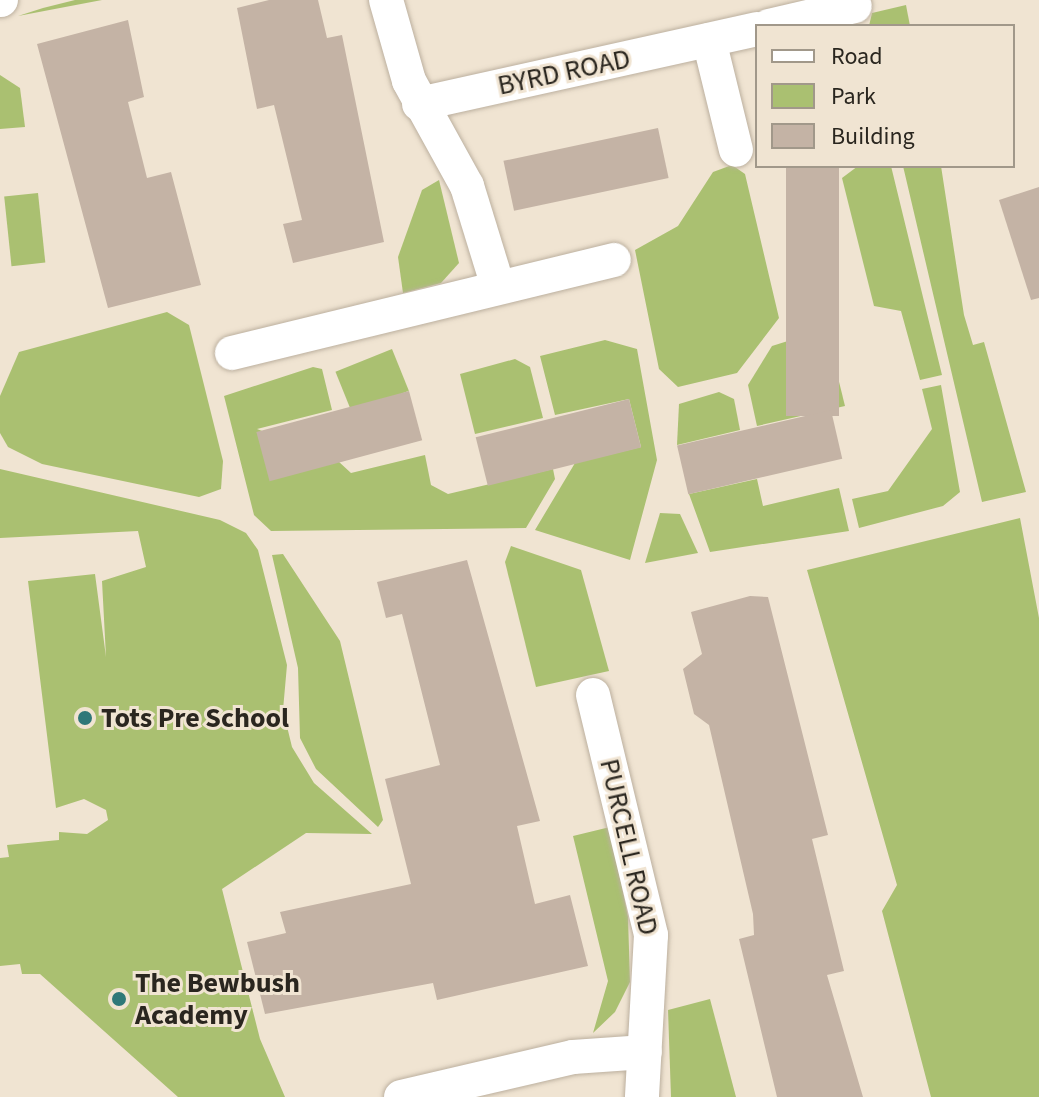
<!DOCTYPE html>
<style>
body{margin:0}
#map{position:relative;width:1039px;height:1097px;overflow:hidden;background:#f0e4d2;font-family:"Source Sans 3",sans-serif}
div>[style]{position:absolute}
.green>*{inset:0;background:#aac071;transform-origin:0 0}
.building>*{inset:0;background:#c4b3a5;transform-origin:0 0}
.roads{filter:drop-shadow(0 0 2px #bcb09f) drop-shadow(0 0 2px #bcb09f)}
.minor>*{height:34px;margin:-17px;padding:0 17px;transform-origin:17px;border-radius:17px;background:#fff}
.dots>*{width:22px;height:22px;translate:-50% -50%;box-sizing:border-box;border:4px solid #f0e4d2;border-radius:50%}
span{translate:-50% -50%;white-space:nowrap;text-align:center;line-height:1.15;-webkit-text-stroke:6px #f0e4d2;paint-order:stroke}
.street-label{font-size:28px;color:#2a261f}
.poi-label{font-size:28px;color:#2a261f;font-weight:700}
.left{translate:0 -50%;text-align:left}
.legend{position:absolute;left:755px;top:24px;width:260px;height:144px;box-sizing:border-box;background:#f0e4d2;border:2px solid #a1988a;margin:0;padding:10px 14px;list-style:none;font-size:24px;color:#2a261f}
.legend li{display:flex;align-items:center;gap:16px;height:40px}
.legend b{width:40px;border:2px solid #a1988a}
</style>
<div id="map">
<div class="green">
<i style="clip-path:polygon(75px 0,102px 0,18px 16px,43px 8px)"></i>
<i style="clip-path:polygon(906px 5px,910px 26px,869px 26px,872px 13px)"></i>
<i style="clip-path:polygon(0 75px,20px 88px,25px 127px,0 129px)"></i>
<i style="clip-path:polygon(732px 165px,745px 174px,779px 318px,737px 373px,678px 387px,659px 369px,635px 250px,678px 226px,713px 172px)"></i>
<i style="clip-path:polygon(858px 166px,891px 166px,942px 375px,920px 380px,901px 311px,874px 306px,842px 178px)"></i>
<i style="clip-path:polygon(903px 166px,941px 166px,964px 315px,973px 345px,984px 342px,1026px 492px,982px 502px)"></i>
<i style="clip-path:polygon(439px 180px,459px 263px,441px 283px,403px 293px,398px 257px,422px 190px)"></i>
<i style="left:38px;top:193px;width:70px;height:34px;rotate:84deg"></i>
<i style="clip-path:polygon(167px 312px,189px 325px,223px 461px,221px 489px,199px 497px,42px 464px,8px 447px,0 433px,0 396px,19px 352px)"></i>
<i style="clip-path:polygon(826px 329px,845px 406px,757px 426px,748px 385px,772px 346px)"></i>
<i style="clip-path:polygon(605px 340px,637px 349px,657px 460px,630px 560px,535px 530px,575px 463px,641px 447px,629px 399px,555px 415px,540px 356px)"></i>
<i style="left:392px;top:349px;width:45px;height:61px;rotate:68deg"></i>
<i style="clip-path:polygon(515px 359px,530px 367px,543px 418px,475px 434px,460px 374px)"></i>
<i style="clip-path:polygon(313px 367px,322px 369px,332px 410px,257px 429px,338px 461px,351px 473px,425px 455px,431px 485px,448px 494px,553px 469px,555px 479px,526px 528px,271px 531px,254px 515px,224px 396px)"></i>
<i style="clip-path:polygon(941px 385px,960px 492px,943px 506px,859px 528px,852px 499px,888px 491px,932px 429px,922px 389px)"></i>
<i style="clip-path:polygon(719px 392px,734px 399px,740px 430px,677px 445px,679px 404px)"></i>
<i style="clip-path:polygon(0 469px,220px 520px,246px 533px,258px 550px,287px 665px,283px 710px,292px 747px,314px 783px,372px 834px,306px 833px,222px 889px,260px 1039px,285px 1097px,178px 1097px,40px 974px,22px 974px,20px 964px,0 966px,0 858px,9px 857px,7px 845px,59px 840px,59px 832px,87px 834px,108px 820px,106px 810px,84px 799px,56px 808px,28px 581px,95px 574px,106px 657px,102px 581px,146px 567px,138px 531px,0 538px)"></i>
<i style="clip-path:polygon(757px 479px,763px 506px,839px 488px,849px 531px,710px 552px,689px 494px)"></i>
<i style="clip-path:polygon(660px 513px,680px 514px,698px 553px,645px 563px)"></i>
<i style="clip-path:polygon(1020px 518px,1039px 618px,1039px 1097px,931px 1097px,882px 911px,897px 885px,807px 570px)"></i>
<i style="clip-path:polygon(511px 546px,581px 570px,609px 671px,536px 687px,505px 562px)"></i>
<i style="clip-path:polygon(283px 554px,340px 641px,383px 820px,378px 827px,316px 769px,300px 738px,298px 668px,272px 555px)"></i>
<i style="clip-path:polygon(610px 827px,628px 917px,630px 982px,615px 1012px,593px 1033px,608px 981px,573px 836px)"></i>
<i style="clip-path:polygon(710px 999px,736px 1097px,671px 1097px,668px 1010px)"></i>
</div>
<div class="building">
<i style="clip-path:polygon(269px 0,318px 0,327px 38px,342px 35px,384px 242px,293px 263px,283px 224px,302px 220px,274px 105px,257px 109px,237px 8px)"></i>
<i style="clip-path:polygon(128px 20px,144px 97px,128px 102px,147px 178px,171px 172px,201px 285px,108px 308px,37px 44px)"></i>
<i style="left:658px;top:128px;width:51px;height:158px;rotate:78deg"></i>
<i style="left:786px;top:166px;width:53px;height:250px"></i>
<i style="clip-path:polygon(1039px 187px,1039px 298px,1031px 300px,999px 200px)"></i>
<i style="left:409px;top:391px;width:51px;height:158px;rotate:75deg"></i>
<i style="left:629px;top:399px;width:50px;height:158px;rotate:76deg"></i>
<i style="left:831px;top:410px;width:50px;height:158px;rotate:77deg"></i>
<i style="clip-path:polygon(467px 560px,540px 821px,517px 826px,535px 904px,570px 895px,588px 966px,437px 1000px,433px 983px,265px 1014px,247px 942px,286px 933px,280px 912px,411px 884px,385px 779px,440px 765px,402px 614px,386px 618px,377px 582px)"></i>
<i style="clip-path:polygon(750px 596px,768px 597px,828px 835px,812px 839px,844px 971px,827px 975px,863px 1097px,777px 1097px,739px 939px,754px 935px,753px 914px,709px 725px,694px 714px,683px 669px,702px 654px,691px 612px)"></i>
</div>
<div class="roads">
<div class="minor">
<i style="left:0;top:0;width:1px"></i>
<i style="left:386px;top:0;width:84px;rotate:74.1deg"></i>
<i style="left:409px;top:81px;width:120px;rotate:61.1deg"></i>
<i style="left:467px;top:186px;width:106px;rotate:72.9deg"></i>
<i style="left:769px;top:26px;width:88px;rotate:-13.1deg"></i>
<i style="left:709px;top:40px;width:113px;rotate:76.2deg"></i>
<i style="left:419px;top:104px;width:346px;rotate:-12.5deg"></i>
<i style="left:232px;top:353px;width:393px;rotate:-13.7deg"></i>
<i style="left:593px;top:695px;width:247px;rotate:76.4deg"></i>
<i style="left:651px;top:935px;width:162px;rotate:93.2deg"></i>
<i style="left:401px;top:1097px;width:177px;rotate:-13.1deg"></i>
<i style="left:573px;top:1057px;width:72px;rotate:-4deg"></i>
</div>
</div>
<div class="dots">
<i style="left:85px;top:718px;background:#2f7878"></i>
<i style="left:119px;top:999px;background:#2f7878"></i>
</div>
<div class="street-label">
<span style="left:564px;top:72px;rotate:-12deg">BYRD ROAD</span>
<span style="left:629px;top:847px;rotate:77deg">PURCELL ROAD</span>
</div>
<div class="poi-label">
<span class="left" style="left:101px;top:718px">Tots Pre School</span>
<span class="left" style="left:135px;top:999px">The Bewbush<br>Academy</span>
</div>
<ul class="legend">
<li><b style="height:10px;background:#fff"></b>Road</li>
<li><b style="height:22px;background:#aac071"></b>Park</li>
<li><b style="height:22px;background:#c4b3a5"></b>Building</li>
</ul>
</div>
